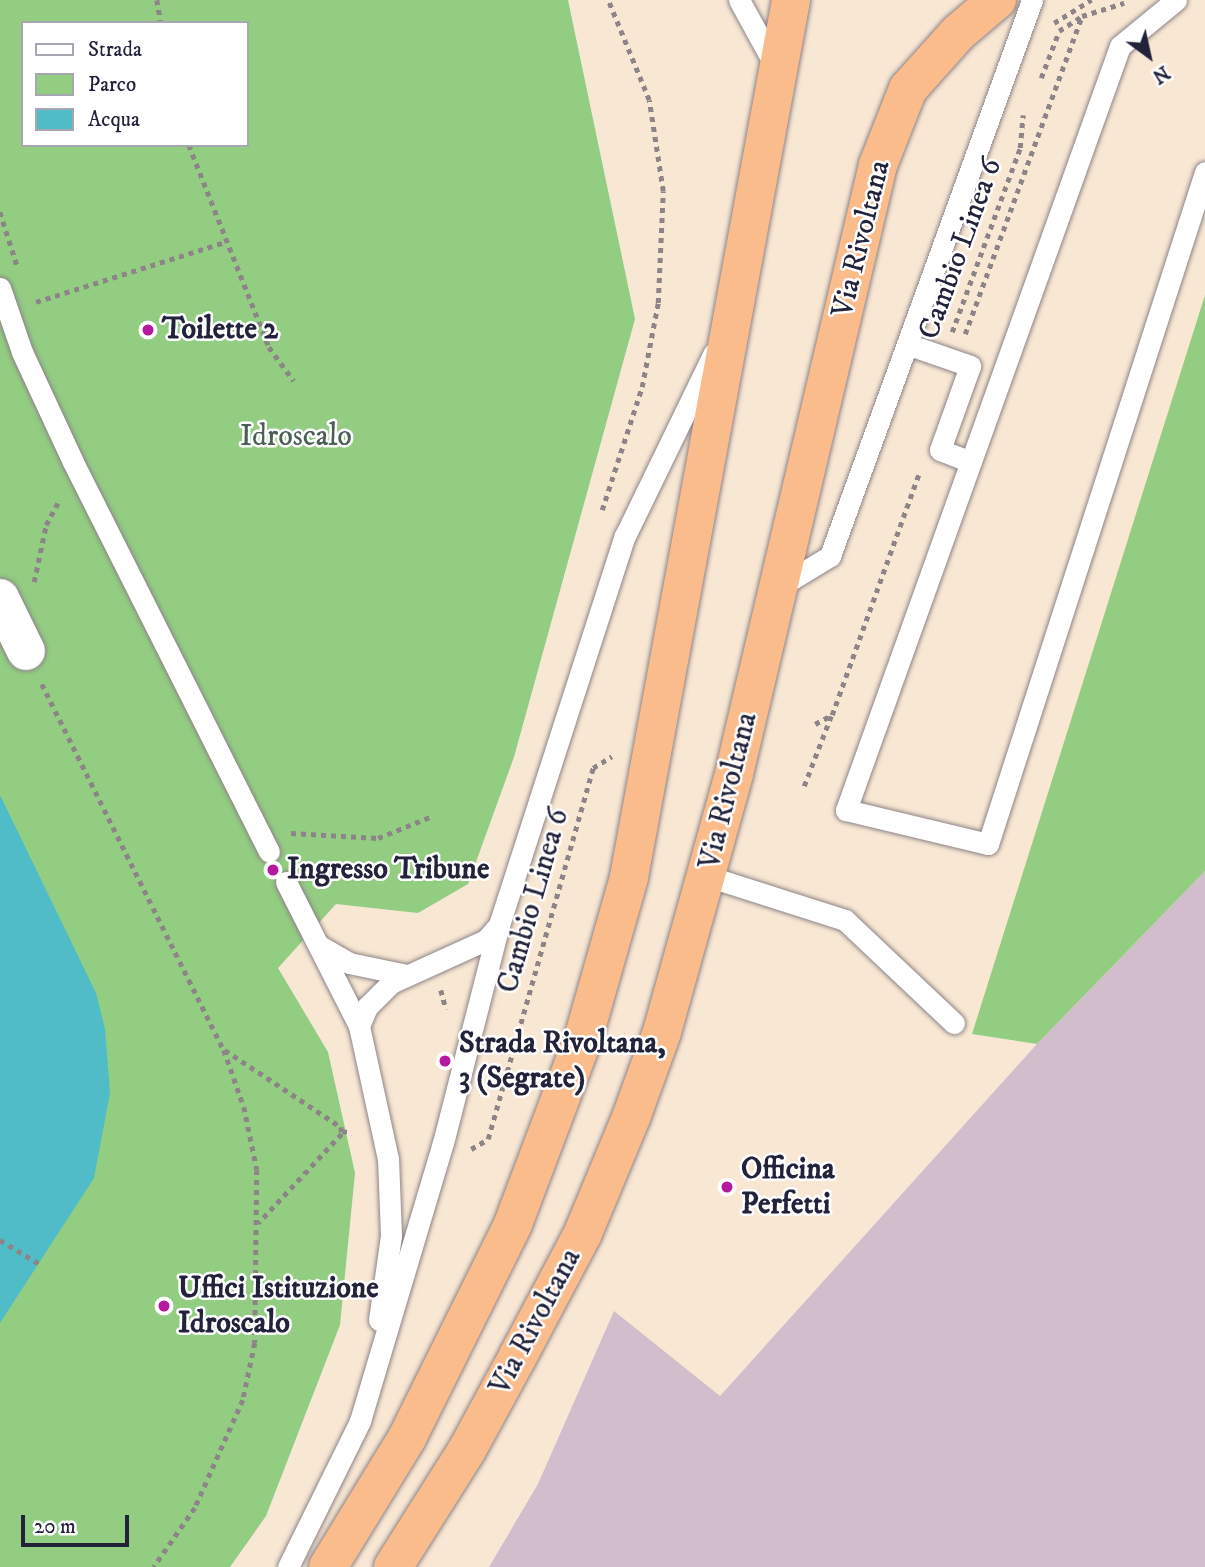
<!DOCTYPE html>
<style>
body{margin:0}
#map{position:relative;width:1205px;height:1567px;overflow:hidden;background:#f8e7d3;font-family:"IM FELL DW Pica",serif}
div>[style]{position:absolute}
.industrial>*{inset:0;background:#d1bdcb}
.green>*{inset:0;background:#92cd82}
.water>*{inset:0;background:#4fbcc8}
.path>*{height:4.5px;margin-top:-2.25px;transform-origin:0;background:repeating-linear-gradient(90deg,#8d8487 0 5px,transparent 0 10px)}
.roads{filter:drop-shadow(0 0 2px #8d8487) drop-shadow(0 0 2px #8d8487)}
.lane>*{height:21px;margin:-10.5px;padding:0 10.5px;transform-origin:10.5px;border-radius:10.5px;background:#fff}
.street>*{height:38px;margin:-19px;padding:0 19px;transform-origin:19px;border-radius:19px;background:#fff}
.highway>*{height:38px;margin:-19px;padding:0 19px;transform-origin:19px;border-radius:19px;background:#fabc8b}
.dots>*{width:19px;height:19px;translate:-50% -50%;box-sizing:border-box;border:4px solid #fff;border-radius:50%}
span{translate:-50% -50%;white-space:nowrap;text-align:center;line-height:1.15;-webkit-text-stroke:5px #fff;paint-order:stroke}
.street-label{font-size:30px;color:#22223b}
.poi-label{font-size:30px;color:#22223b;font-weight:700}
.left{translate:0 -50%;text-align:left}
.park-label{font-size:30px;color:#495e54}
.legend{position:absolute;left:21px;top:21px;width:228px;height:126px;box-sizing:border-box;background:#fff;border:2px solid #a7a7b1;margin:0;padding:9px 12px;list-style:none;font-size:21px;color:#22223b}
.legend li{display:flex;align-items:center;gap:14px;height:35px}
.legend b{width:35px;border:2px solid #a7a7b1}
.north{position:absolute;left:1114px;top:21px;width:70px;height:70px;-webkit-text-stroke:5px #fff;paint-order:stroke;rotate:147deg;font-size:19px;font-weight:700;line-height:28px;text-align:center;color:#22223b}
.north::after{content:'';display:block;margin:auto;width:24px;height:32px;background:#22223b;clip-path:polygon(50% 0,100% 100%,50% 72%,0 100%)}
.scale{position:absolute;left:21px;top:1515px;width:108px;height:32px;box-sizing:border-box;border:4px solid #22223b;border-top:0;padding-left:9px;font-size:21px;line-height:24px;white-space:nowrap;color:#22223b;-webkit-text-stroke:5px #fff;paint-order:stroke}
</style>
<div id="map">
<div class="industrial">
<i style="clip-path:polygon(1205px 871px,1205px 1567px,489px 1567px,538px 1484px,614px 1311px,720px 1396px,1037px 1044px)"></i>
</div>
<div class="green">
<i style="clip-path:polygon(evenodd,0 0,568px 0,635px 319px,514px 757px,468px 884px,418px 913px,336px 904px,278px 968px,328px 1052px,355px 1173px,340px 1325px,266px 1516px,230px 1567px,0 1567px,0 0,23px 23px,247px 23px,247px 145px,23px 145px,23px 23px)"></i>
<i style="clip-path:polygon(1205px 295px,1205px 871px,1037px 1044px,972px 1034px)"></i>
</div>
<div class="water">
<i style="clip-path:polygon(0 795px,96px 993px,105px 1029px,110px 1093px,94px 1178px,0 1323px)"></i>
</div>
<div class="path">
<i style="left:157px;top:0;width:23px;rotate:80deg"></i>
<i style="left:1054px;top:23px;width:44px;rotate:-31.9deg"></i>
<i style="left:1041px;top:78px;width:50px;rotate:-69deg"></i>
<i style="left:1059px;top:31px;width:27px;rotate:-33deg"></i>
<i style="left:1082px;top:16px;width:44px;rotate:-17.2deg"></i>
<i style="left:189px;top:145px;width:217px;rotate:68.4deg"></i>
<i style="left:269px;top:347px;width:42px;rotate:53.7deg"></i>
<i style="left:0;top:212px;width:56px;rotate:72.2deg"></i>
<i style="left:36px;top:302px;width:198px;rotate:-17.6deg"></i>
<i style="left:952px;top:332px;width:196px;rotate:-69.7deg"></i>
<i style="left:1020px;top:148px;width:33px;rotate:-85deg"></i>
<i style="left:965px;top:334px;width:339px;rotate:-69.8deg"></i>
<i style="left:602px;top:510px;width:129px;rotate:-72deg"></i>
<i style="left:642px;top:387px;width:86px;rotate:-79.2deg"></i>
<i style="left:658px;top:303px;width:112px;rotate:-87.4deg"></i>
<i style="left:663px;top:191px;width:92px;rotate:-98.7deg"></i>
<i style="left:649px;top:100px;width:108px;rotate:-112.3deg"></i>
<i style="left:34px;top:582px;width:58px;rotate:-78.1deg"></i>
<i style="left:46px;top:525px;width:27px;rotate:-62deg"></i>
<i style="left:42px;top:684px;width:409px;rotate:63.6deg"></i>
<i style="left:224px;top:1050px;width:60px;rotate:70.7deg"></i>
<i style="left:244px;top:1107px;width:64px;rotate:78.3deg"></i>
<i style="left:257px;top:1170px;width:173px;rotate:90.7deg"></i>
<i style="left:255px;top:1343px;width:58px;rotate:101.9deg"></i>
<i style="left:243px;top:1400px;width:118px;rotate:114deg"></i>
<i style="left:195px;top:1508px;width:72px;rotate:124.8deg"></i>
<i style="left:815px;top:724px;width:19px;rotate:-28deg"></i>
<i style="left:832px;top:715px;width:259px;rotate:-70.2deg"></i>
<i style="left:804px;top:786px;width:75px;rotate:-68.9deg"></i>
<i style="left:291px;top:833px;width:87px;rotate:3.3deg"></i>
<i style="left:378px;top:838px;width:56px;rotate:-22deg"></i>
<i style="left:441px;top:990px;width:20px;rotate:75deg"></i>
<i style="left:225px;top:1050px;width:139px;rotate:33.6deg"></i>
<i style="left:341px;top:1127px;width:7px;rotate:82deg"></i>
<i style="left:342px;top:1134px;width:122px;rotate:133deg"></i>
<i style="left:342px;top:1131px;width:10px;rotate:11deg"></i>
<i style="left:471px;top:1149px;width:20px;rotate:-30deg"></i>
<i style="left:488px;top:1139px;width:386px;rotate:-74.2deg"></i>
<i style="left:593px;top:768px;width:22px;rotate:-32deg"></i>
<i style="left:0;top:1240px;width:48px;rotate:31.4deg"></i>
</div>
<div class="roads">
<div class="lane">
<i style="left:739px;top:0;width:79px;rotate:61.2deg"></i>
<i style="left:1176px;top:0;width:72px;rotate:140.6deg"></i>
<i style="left:1120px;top:46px;width:812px;rotate:109.73deg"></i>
<i style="left:846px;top:810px;width:146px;rotate:13.5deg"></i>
<i style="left:988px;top:844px;width:706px;rotate:-72.1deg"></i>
<i style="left:0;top:288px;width:68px;rotate:71deg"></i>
<i style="left:22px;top:352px;width:121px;rotate:65.1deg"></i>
<i style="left:73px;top:462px;width:436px;rotate:63.3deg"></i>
<i style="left:907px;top:344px;width:67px;rotate:19.2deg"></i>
<i style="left:970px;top:366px;width:89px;rotate:109.7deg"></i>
<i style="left:940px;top:450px;width:33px;rotate:21deg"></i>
<i style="left:779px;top:587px;width:60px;rotate:-31.3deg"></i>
<i style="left:830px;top:556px;width:592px;rotate:-70.03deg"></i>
<i style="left:707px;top:876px;width:145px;rotate:17.7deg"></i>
<i style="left:845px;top:920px;width:150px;rotate:43.4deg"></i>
<i style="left:286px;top:882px;width:161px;rotate:63.1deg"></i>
<i style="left:320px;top:946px;width:34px;rotate:30deg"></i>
<i style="left:349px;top:963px;width:59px;rotate:11.7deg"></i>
<i style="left:379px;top:1320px;width:85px;rotate:-81.9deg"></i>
<i style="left:391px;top:1236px;width:77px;rotate:-92.2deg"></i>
<i style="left:388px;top:1159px;width:136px;rotate:-102.3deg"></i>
<i style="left:359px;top:1026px;width:21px;rotate:-67deg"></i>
<i style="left:367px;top:1007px;width:34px;rotate:-45deg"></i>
<i style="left:391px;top:983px;width:104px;rotate:-24.4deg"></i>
<i style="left:486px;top:940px;width:20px;rotate:-49deg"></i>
<i style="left:288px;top:1567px;width:163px;rotate:-63.7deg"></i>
<i style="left:360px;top:1421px;width:290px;rotate:-73.4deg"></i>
<i style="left:443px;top:1143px;width:225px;rotate:-75.6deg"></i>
<i style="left:499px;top:925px;width:409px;rotate:-72.1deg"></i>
<i style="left:625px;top:536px;width:203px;rotate:-64.1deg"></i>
</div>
<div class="street">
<i style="left:0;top:598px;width:59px;rotate:63.9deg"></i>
</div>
<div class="highway">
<i style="left:328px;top:1567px;width:151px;rotate:-58.5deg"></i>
<i style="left:407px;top:1438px;width:239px;rotate:-63.6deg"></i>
<i style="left:513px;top:1224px;width:198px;rotate:-69.3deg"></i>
<i style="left:583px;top:1039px;width:168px;rotate:-74.1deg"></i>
<i style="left:629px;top:877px;width:892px;rotate:-79.53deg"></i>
<i style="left:393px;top:1567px;width:138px;rotate:-57.7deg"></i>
<i style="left:467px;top:1450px;width:107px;rotate:-61.5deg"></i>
<i style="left:518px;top:1356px;width:139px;rotate:-62.1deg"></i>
<i style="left:583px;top:1233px;width:128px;rotate:-67.4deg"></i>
<i style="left:632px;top:1115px;width:88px;rotate:-70.1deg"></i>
<i style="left:662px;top:1032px;width:268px;rotate:-74.4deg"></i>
<i style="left:734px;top:774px;width:626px;rotate:-76.7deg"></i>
<i style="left:878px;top:165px;width:82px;rotate:-68.5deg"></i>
<i style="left:908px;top:89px;width:75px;rotate:-48.2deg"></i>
<i style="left:958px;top:33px;width:51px;rotate:-40.2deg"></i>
</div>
</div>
<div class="dots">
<i style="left:148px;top:330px;background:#b5179e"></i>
<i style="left:273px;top:870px;background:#b5179e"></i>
<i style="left:445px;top:1061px;background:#b5179e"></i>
<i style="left:727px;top:1187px;background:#b5179e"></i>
<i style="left:164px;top:1306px;background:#b5179e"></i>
</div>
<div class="street-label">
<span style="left:862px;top:239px;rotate:-76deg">Via Rivoltana</span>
<span style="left:961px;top:249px;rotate:-70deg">Cambio Linea 6</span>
<span style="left:729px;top:791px;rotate:-76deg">Via Rivoltana</span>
<span style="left:534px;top:901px;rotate:-74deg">Cambio Linea 6</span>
<span style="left:536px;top:1322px;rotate:-62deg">Via Rivoltana</span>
</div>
<div class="poi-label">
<span class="left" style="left:162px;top:330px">Toilette 2</span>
<span class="left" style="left:287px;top:870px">Ingresso Tribune</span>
<span class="left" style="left:459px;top:1061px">Strada Rivoltana,<br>3 (Segrate)</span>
<span class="left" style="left:741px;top:1187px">Officina<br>Perfetti</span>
<span class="left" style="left:178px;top:1306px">Uffici Istituzione<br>Idroscalo</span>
</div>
<div class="park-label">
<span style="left:296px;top:437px">Idroscalo</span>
</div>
<ul class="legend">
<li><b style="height:9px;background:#fff"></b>Strada</li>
<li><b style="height:19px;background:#92cd82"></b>Parco</li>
<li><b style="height:19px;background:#4fbcc8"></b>Acqua</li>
</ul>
<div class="north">N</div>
<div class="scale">20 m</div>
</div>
